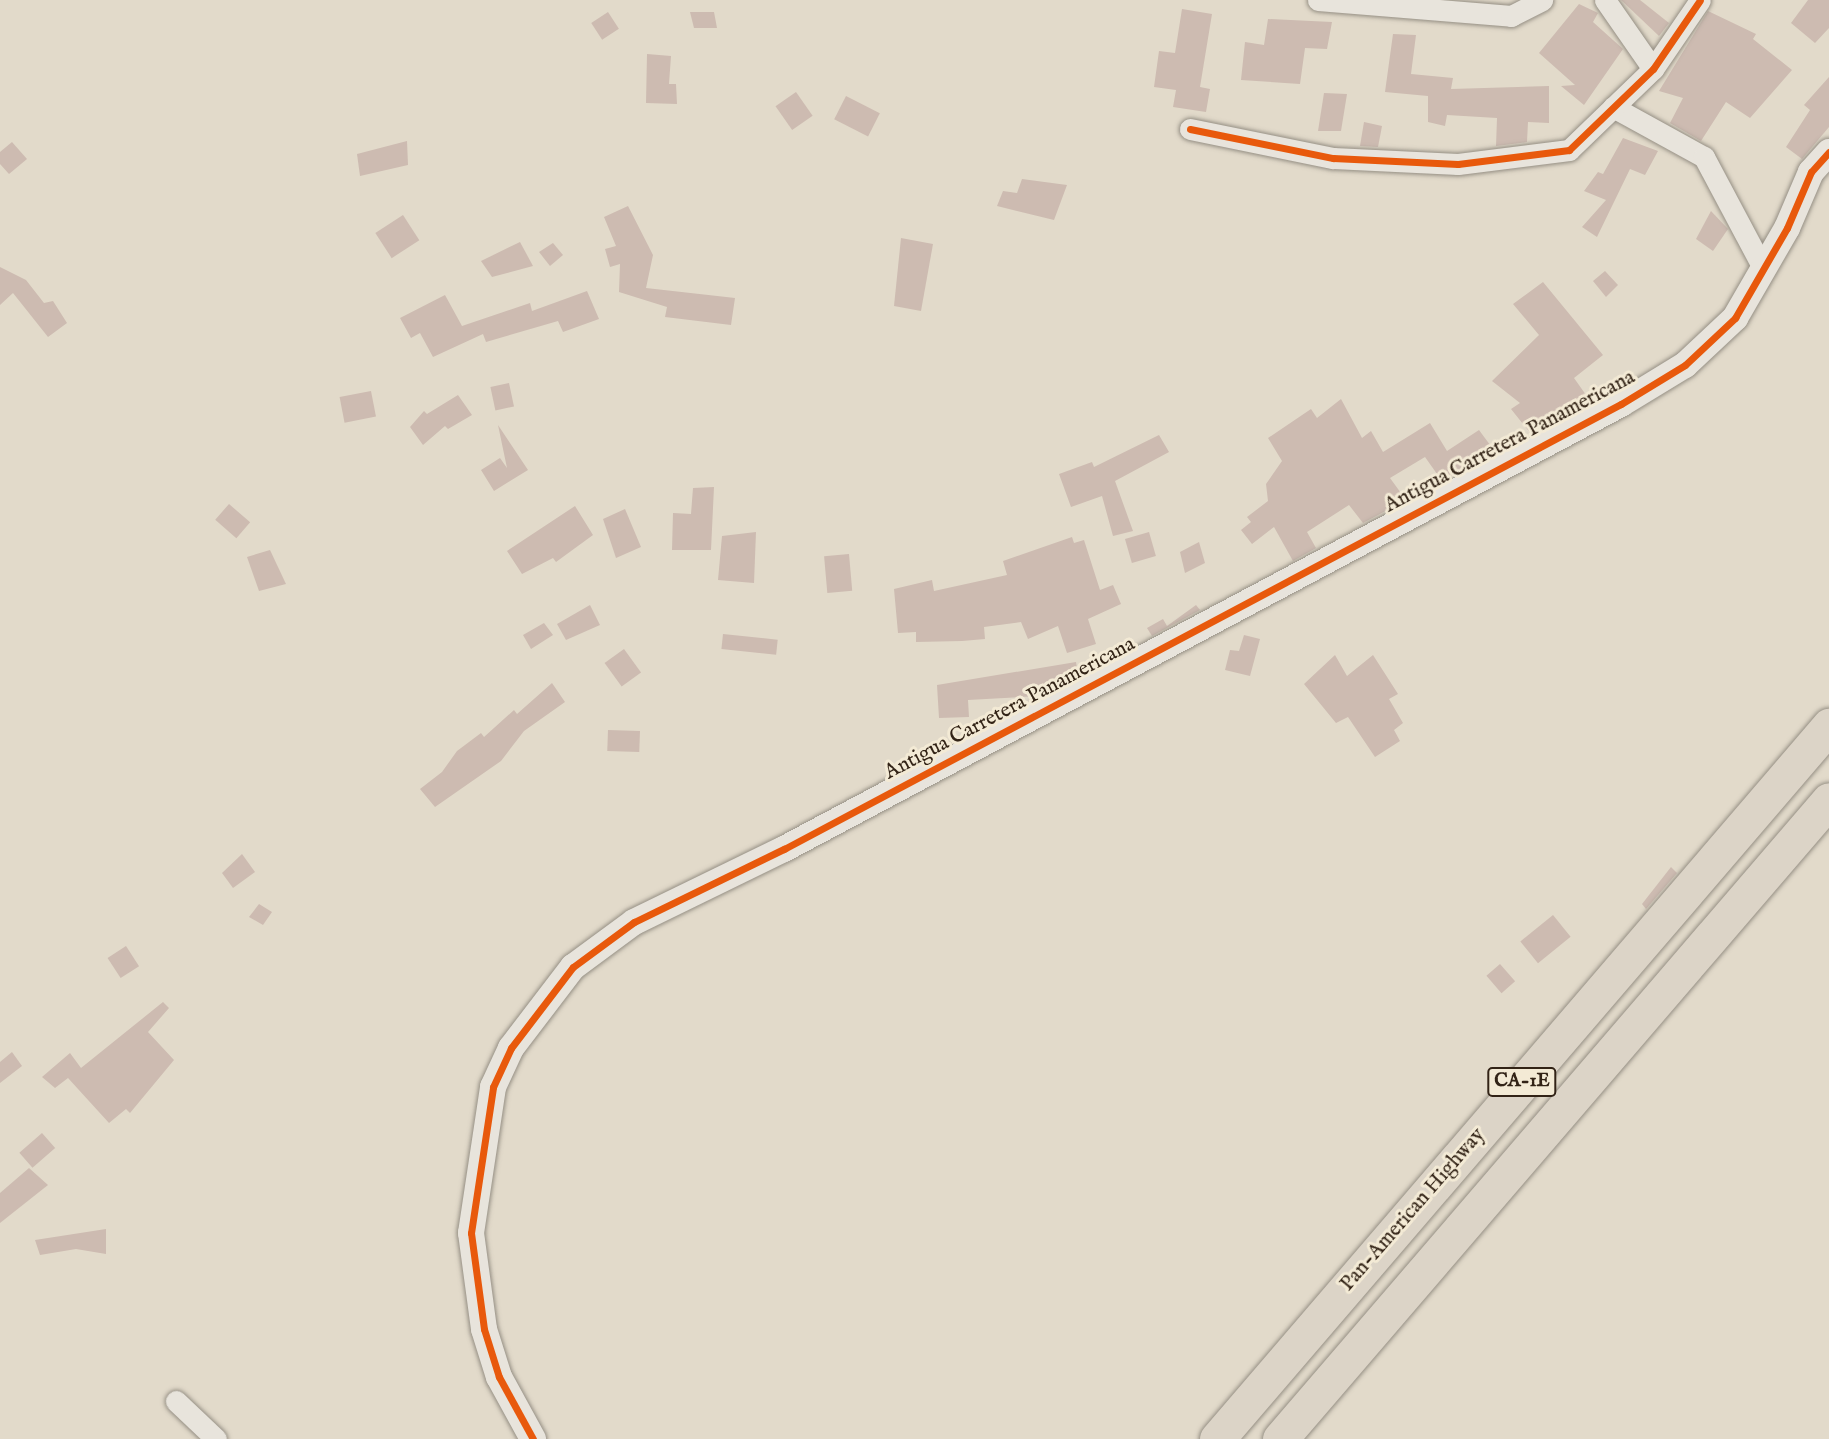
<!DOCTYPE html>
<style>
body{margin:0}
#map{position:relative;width:1829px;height:1439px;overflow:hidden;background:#e2daca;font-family:"IM FELL English",serif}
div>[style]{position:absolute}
.building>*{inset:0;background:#cdbbb1;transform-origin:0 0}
.roads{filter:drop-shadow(0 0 2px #958f84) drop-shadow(0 0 2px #958f84)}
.minor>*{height:21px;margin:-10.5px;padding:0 10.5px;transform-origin:10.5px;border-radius:10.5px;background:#e8e4dc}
.tertiary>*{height:26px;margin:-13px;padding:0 13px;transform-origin:13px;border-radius:13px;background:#e8e4dc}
.trunk>*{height:35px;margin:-17.5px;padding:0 17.5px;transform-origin:17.5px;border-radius:17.5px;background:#dcd4c7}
.cycleway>*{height:7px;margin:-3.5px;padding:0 3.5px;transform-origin:3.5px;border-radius:3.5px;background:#e8590c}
span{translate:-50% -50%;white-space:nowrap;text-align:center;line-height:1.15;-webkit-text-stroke:6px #f3ead5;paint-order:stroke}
.shield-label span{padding:2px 5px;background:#f3ead5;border:2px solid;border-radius:5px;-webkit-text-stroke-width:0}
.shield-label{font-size:19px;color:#322316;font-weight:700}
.street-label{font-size:21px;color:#322316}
</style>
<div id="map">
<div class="building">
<i style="clip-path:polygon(1621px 0,1640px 0,1669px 23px,1659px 36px)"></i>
<i style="clip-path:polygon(1808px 0,1829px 0,1829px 28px,1815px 43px,1791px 23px)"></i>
<i style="clip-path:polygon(1579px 4px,1598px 13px,1593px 22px,1623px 49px,1584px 105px,1561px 86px,1575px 85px,1539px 53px)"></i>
<i style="clip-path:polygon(1182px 9px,1212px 14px,1200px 87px,1210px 89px,1206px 112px,1173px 107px,1176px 90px,1154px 87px,1159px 51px,1175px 53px)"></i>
<i style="clip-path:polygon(1708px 11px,1756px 34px,1753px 39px,1792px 70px,1750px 118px,1726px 102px,1701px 141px,1670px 123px,1683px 98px,1659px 91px)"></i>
<i style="left:608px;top:12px;width:20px;height:20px;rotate:57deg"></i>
<i style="clip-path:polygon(690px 12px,714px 12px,717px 28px,694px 28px)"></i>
<i style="clip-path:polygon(1268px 19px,1332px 22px,1327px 49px,1305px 48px,1300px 84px,1241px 80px,1245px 42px,1264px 45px)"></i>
<i style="clip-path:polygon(1393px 34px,1416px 35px,1411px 74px,1453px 78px,1451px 89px,1549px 86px,1549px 123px,1528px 122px,1527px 142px,1496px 146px,1497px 118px,1447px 115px,1445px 126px,1428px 122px,1428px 96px,1385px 92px)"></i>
<i style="clip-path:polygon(647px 54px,671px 56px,669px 84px,676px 84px,677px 104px,646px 103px)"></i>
<i style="clip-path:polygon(1829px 77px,1829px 127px,1802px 159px,1786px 147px,1810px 110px,1804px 105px)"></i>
<i style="left:796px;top:92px;width:29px;height:25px;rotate:55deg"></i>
<i style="clip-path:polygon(1324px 93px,1347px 94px,1341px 131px,1318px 131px)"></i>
<i style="left:846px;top:96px;width:38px;height:26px;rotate:27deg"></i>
<i style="clip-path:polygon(1364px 122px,1382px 126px,1378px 147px,1360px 146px)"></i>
<i style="clip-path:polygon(1623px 138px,1658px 151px,1645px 175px,1630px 169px,1597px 237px,1582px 227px,1606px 200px,1584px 191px,1598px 172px,1603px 174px)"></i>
<i style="clip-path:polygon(407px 141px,408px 165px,360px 176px,357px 154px)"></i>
<i style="clip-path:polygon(12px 142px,27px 159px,9px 174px,0 164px,0 152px)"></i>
<i style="clip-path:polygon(1022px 179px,1067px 185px,1054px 220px,997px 206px,1003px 191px,1017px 193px)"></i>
<i style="clip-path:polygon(628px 206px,653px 255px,646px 288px,735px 298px,731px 325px,665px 317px,667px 307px,619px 292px,620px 264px,610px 267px,605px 249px,616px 246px,604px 217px)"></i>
<i style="clip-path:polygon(1711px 211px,1728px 229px,1713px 251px,1696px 239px)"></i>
<i style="left:403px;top:215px;width:30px;height:33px;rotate:57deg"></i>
<i style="clip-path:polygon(901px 238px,933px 244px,921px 311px,894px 306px)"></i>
<i style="clip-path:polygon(520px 242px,533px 266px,492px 277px,481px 261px)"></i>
<i style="clip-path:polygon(553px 243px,563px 255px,550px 266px,539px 252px)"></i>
<i style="clip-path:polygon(0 267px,26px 280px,44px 303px,53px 301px,67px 323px,48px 337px,13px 293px,0 305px)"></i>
<i style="clip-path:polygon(1605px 271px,1618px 285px,1606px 297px,1593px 281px)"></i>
<i style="clip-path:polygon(1543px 282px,1603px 355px,1574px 378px,1591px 402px,1531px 434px,1511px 409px,1520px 403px,1492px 381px,1539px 335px,1513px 304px)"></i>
<i style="clip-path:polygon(587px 291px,599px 319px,563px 332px,558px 321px,486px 342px,483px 334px,433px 357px,420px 333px,411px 338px,400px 318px,445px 295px,462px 326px,530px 303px,532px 311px)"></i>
<i style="left:509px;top:383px;width:24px;height:19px;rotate:78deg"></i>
<i style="left:371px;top:391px;width:26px;height:32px;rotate:79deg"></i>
<i style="clip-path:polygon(458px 395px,472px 415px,448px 429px,445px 426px,423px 445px,410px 427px,424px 411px,427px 414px)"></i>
<i style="clip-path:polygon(1341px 399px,1362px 438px,1371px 431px,1383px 452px,1430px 423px,1447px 451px,1479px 430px,1496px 453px,1442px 481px,1425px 457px,1390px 478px,1406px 500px,1363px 523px,1349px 505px,1307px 532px,1316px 548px,1293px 561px,1274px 527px,1252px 544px,1241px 530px,1251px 522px,1247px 517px,1268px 501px,1266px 484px,1282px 461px,1268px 438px,1311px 409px,1317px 418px)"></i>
<i style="clip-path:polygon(498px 425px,528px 470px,494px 491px,481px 470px,500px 458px,507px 468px)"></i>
<i style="clip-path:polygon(1159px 435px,1169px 452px,1115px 481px,1133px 531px,1113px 536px,1102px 496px,1071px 507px,1059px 474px,1092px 462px,1094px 467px)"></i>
<i style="clip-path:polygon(714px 487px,711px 550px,672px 550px,673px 513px,691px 514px,693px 488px)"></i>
<i style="left:229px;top:504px;width:28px;height:21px;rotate:41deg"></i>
<i style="clip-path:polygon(575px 506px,593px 535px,556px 562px,553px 558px,522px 574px,507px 551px)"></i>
<i style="clip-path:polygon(625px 509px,641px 547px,616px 558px,603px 519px)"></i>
<i style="clip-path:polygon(756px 532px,754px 583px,718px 580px,722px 536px)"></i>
<i style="left:1149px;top:532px;width:25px;height:25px;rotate:74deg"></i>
<i style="clip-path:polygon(1072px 537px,1074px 543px,1084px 540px,1100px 590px,1113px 585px,1121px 604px,1088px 619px,1096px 644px,1067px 653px,1058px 626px,1028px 639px,1021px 622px,984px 627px,985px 639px,962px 641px,916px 642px,916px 632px,898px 633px,894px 589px,932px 580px,934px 591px,1007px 575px,1003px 561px)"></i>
<i style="clip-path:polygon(1199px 542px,1205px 563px,1185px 573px,1180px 552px)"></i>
<i style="clip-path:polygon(270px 550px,286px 584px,259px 591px,247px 557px)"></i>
<i style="left:849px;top:554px;width:37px;height:25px;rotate:85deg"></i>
<i style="clip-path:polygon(590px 605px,600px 625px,566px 640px,557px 624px)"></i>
<i style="clip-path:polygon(1196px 605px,1200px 610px,1152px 636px,1147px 628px,1163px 619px,1167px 626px)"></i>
<i style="clip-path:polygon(544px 623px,553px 635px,531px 649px,523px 635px)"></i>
<i style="left:723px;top:634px;width:55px;height:15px;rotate:6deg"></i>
<i style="clip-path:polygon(1244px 635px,1260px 639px,1250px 676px,1225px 670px,1230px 650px,1239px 651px)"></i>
<i style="left:624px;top:649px;width:29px;height:24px;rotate:54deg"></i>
<i style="clip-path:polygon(1335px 655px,1347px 676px,1373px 655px,1398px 694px,1389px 699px,1403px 723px,1394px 730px,1400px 741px,1375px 757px,1348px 717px,1336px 723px,1304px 684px)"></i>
<i style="clip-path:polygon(1076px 662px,1078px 675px,1038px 696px,968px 700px,969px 717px,939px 718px,937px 685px)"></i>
<i style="clip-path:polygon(552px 683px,565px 702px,524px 731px,501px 761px,435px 807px,420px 789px,442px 772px,457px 751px,481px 733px,484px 737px,514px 710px,517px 714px)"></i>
<i style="left:608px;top:730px;width:32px;height:21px;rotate:2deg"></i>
<i style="clip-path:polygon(242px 854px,255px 872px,233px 888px,222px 873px)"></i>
<i style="clip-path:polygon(1671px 867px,1677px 873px,1646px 909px,1642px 904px)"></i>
<i style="clip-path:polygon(259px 904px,272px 912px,263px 925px,249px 917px)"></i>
<i style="left:1553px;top:915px;width:28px;height:42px;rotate:51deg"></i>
<i style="left:126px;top:946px;width:24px;height:22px;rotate:57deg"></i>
<i style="left:1500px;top:964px;width:23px;height:18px;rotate:49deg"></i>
<i style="clip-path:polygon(163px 1002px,169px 1008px,148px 1032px,174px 1060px,130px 1113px,126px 1109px,109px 1123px,68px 1078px,55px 1088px,42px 1077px,70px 1053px,81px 1068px)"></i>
<i style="clip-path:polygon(12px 1052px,22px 1066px,0 1083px,0 1062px)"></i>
<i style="left:42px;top:1133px;width:20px;height:30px;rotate:49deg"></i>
<i style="clip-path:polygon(29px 1168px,48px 1185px,0 1223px,0 1193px)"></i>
<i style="clip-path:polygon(106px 1229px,106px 1254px,76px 1249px,40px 1255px,35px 1240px)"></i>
</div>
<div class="roads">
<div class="minor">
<i style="left:1318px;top:0;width:194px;rotate:4.7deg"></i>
<i style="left:1511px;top:16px;width:35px;rotate:-27deg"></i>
<i style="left:1605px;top:0;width:84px;rotate:55.2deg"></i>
<i style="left:1613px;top:107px;width:104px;rotate:28.8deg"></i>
<i style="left:1704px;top:157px;width:123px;rotate:62deg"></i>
<i style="left:1190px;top:129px;width:146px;rotate:11.5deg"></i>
<i style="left:1333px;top:158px;width:125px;rotate:2.7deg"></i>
<i style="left:1458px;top:164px;width:112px;rotate:-7.2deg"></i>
<i style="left:1569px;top:150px;width:117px;rotate:-44deg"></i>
<i style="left:1653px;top:69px;width:83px;rotate:-55.7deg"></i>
<i style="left:176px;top:1401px;width:55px;rotate:43.5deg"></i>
</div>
<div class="tertiary">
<i style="left:533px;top:1439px;width:71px;rotate:-118.7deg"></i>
<i style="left:499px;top:1377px;width:50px;rotate:-107.4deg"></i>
<i style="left:484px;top:1329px;width:97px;rotate:-97.7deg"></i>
<i style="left:471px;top:1233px;width:148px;rotate:-81.4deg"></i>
<i style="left:493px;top:1087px;width:43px;rotate:-65.2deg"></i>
<i style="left:511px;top:1048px;width:102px;rotate:-52.6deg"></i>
<i style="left:573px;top:967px;width:76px;rotate:-36.4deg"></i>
<i style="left:634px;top:922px;width:167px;rotate:-26deg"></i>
<i style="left:784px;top:849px;width:948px;rotate:-28deg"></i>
<i style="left:1621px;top:404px;width:75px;rotate:-31.4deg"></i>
<i style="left:1685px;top:365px;width:69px;rotate:-43.2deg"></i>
<i style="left:1735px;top:318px;width:104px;rotate:-60deg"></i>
<i style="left:1787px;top:228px;width:61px;rotate:-66.8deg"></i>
<i style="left:1811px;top:172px;width:27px;rotate:-48deg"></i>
</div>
<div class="trunk">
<i style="left:1217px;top:1439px;width:940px;rotate:-49.36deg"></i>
<i style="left:1280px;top:1439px;width:842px;rotate:-49.33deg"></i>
</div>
</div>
<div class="cycleway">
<i style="left:1190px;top:129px;width:146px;rotate:11.5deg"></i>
<i style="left:1333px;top:158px;width:125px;rotate:2.7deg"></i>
<i style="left:1458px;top:164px;width:112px;rotate:-7.2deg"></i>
<i style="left:1569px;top:150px;width:117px;rotate:-44deg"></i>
<i style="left:1653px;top:69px;width:83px;rotate:-55.7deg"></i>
<i style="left:533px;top:1439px;width:71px;rotate:-118.7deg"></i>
<i style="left:499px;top:1377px;width:50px;rotate:-107.4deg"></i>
<i style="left:484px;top:1329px;width:97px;rotate:-97.7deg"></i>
<i style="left:471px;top:1233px;width:148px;rotate:-81.4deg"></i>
<i style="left:493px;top:1087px;width:43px;rotate:-65.2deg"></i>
<i style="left:511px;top:1048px;width:102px;rotate:-52.6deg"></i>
<i style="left:573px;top:967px;width:76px;rotate:-36.4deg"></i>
<i style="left:634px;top:922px;width:167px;rotate:-26deg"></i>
<i style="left:784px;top:849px;width:948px;rotate:-28deg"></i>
<i style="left:1621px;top:404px;width:75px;rotate:-31.4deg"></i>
<i style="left:1685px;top:365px;width:69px;rotate:-43.2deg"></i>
<i style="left:1735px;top:318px;width:104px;rotate:-60deg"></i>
<i style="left:1787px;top:228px;width:61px;rotate:-66.8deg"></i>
<i style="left:1811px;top:172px;width:27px;rotate:-48deg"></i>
</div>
<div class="shield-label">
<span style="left:1522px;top:1082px">CA-1E</span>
</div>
<div class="street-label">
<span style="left:1510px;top:442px;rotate:-28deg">Antigua Carretera Panamericana</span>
<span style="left:1010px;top:709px;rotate:-28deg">Antigua Carretera Panamericana</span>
<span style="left:1413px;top:1210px;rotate:-49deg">Pan-American Highway</span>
</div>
</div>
